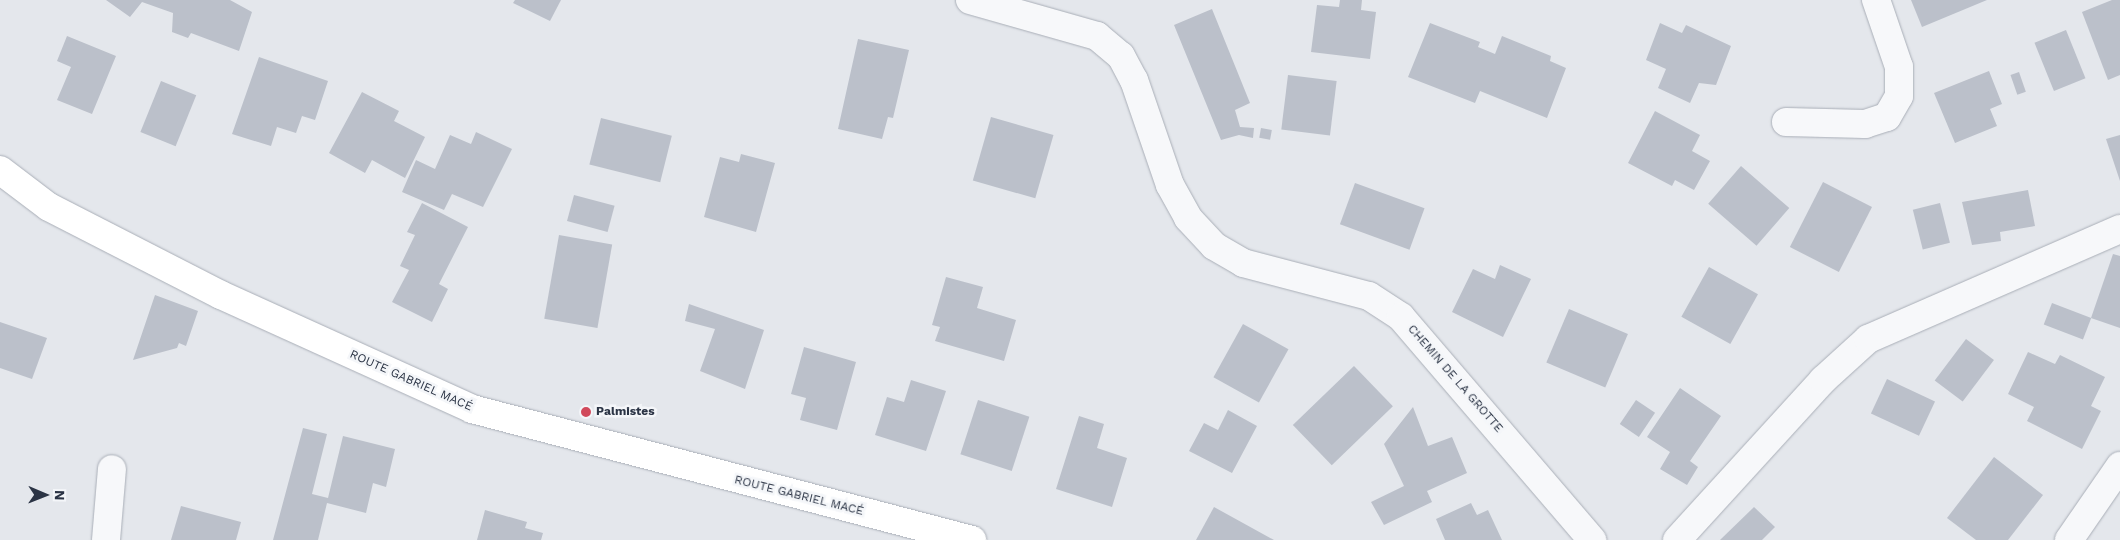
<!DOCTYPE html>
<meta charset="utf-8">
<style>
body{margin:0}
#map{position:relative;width:2120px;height:540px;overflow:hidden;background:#e4e7ec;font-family:"Work Sans",sans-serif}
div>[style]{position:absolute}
.building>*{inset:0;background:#bbc0ca;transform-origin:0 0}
.roads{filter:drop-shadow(0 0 1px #a9aeb7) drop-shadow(0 0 1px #a9aeb7)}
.minor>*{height:28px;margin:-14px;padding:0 14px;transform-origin:14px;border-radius:14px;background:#f7f8fa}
.major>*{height:28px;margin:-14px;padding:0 14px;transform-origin:14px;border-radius:14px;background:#fff}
.dots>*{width:14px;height:14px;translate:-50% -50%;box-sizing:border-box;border:2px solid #f4f6f9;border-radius:50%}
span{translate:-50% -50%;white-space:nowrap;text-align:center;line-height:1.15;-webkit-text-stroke:5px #f4f6f9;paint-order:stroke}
.street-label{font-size:12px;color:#2b3445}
.poi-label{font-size:12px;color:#2b3445;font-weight:700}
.left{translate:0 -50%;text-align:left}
.north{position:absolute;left:20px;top:470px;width:50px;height:50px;-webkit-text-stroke:4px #f4f6f9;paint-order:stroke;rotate:91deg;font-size:14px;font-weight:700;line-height:20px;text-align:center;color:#2b3445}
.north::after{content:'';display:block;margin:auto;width:18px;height:22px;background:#2b3445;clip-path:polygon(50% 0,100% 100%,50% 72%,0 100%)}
</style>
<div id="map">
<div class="building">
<i style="clip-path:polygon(106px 0,230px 0,252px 12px,239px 51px,191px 33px,188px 38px,172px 32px,173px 13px,142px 2px,130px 17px)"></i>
<i style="clip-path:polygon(515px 0,561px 0,550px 21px,513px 3px)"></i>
<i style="clip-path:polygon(1340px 0,1362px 0,1361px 10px,1376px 12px,1370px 59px,1311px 52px,1317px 5px,1339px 7px)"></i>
<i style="clip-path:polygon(1911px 0,1987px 0,1922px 27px)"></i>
<i style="clip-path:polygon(2112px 0,2120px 0,2120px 75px,2108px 80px,2082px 12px)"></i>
<i style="clip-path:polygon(1212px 9px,1250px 103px,1235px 110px,1240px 127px,1254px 128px,1253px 138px,1239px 135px,1221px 140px,1174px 25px)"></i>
<i style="clip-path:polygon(1430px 23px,1480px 42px,1478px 47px,1495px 54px,1502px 36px,1551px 56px,1550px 61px,1566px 68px,1547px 118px,1480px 91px,1475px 103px,1408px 77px)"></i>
<i style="clip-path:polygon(1660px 23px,1682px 33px,1686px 25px,1731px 46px,1716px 85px,1699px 83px,1690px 103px,1658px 88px,1666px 69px,1646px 60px)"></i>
<i style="left:2066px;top:30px;width:52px;height:34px;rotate:68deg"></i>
<i style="clip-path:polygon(67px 36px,116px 56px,92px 114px,57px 100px,71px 67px,57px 61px)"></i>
<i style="clip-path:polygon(858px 39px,909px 50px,893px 118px,888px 117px,882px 139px,838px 129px)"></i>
<i style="clip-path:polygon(259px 57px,328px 81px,315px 120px,302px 116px,296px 133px,277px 127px,271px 146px,232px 134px)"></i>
<i style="clip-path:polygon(1989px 71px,2002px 104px,1990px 109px,1997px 126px,1955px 143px,1934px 93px)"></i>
<i style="left:2019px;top:72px;width:21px;height:9px;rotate:71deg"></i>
<i style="left:1288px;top:75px;width:49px;height:55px;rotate:7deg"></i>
<i style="left:161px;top:81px;width:38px;height:55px;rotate:22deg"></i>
<i style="clip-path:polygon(362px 92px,399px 111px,394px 121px,425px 137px,405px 178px,372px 160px,365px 173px,329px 153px)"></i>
<i style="clip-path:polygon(1655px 111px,1700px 135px,1692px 151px,1710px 161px,1694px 190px,1675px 180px,1672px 186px,1628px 163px)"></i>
<i style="left:991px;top:117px;width:65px;height:66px;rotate:16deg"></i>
<i style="left:601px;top:118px;width:73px;height:48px;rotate:14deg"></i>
<i style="left:1261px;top:128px;width:11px;height:10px;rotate:10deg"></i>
<i style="clip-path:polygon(476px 132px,512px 149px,483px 207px,452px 194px,444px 210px,402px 192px,416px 160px,435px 169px,450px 135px,471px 144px)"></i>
<i style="clip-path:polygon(2120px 135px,2120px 181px,2106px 139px)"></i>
<i style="clip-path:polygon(741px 154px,775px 163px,756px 232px,704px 217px,720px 157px,739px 162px)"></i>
<i style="left:1741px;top:166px;width:64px;height:50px;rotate:41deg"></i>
<i style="left:1823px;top:182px;width:55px;height:73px;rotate:27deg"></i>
<i style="left:1355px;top:183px;width:74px;height:44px;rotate:20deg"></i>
<i style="clip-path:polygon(2028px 190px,2035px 226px,2000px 232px,2001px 241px,1972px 245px,1962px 202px)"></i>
<i style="left:574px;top:195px;width:42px;height:27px;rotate:15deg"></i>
<i style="clip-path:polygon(422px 203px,468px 227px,439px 284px,448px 289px,432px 322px,392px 302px,409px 270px,400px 266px,415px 235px,407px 232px)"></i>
<i style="left:1940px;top:203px;width:41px;height:28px;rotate:76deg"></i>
<i style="left:559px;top:235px;width:54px;height:85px;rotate:10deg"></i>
<i style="clip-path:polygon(2113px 254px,2120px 256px,2120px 328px,2091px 318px)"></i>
<i style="clip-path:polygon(1500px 265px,1531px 279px,1503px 337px,1452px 312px,1473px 269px,1495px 279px)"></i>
<i style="left:1709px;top:267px;width:56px;height:57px;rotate:29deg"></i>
<i style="clip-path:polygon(946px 277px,983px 287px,977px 308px,1016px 320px,1004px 361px,935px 341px,940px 327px,932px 325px)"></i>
<i style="clip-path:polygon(155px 295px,198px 311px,186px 346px,179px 343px,177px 348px,133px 360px)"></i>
<i style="left:2052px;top:303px;width:42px;height:23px;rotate:21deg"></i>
<i style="clip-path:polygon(689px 304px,764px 330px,745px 389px,700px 371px,715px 329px,685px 321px)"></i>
<i style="left:1569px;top:309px;width:64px;height:58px;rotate:23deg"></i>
<i style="clip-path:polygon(0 322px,47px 338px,32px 379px,0 368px)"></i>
<i style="left:1243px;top:324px;width:52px;height:61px;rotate:29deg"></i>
<i style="left:1966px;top:339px;width:35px;height:52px;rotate:37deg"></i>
<i style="clip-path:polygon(804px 347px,856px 362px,837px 430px,800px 420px,806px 398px,791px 394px)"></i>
<i style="clip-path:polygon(2028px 352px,2055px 364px,2060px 355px,2105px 377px,2091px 406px,2101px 411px,2082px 449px,2027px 421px,2034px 407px,2008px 394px)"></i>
<i style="left:1354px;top:366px;width:56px;height:85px;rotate:46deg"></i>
<i style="left:1887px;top:379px;width:53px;height:38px;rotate:25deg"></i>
<i style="clip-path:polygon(911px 380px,946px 391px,926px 451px,875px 435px,887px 397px,904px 402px)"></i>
<i style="clip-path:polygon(1680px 388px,1721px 416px,1690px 461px,1698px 467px,1687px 485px,1660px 469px,1670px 452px,1647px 437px)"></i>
<i style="left:978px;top:400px;width:54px;height:57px;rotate:18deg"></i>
<i style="left:1636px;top:400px;width:23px;height:29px;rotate:34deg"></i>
<i style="clip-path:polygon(1413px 407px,1428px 446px,1452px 437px,1467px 473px,1427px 491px,1432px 502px,1384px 525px,1371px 502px,1404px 486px,1384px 444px)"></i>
<i style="clip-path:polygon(1228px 410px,1257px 426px,1232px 473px,1189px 451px,1204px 423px,1218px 430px)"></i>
<i style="clip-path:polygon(1079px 416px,1104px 424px,1097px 448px,1127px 458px,1112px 507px,1056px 489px)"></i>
<i style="clip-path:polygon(303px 428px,327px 434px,312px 494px,328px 498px,343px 436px,395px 449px,386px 487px,373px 483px,366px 513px,327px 503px,318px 540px,273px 540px)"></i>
<i style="clip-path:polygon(1994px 457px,2043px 495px,2008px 540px,1976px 540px,1947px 518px)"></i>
<i style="clip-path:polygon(1471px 503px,1477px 515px,1488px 510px,1502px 540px,1445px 540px,1436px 519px)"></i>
<i style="clip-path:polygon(181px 506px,241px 522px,236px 540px,171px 540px)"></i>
<i style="clip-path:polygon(1214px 507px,1274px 540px,1196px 540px)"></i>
<i style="clip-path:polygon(1754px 507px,1775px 527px,1762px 540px,1720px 540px)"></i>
<i style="clip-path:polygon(485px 510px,527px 522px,525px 528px,543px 533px,541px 540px,477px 540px)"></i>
</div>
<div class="roads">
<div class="minor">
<i style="left:970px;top:0;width:132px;rotate:15.8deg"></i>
<i style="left:1097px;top:36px;width:31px;rotate:40deg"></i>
<i style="left:1121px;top:56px;width:27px;rotate:62deg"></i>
<i style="left:1134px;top:80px;width:111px;rotate:71.1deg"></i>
<i style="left:1170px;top:185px;width:38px;rotate:61deg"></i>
<i style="left:1188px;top:218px;width:38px;rotate:47deg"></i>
<i style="left:1214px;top:246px;width:34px;rotate:30deg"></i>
<i style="left:1243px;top:263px;width:130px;rotate:14.7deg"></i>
<i style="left:1369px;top:296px;width:38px;rotate:33deg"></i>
<i style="left:1401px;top:317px;width:294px;rotate:49.4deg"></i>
<i style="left:1786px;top:122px;width:79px;rotate:1.5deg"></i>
<i style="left:1865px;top:124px;width:23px;rotate:-18deg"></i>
<i style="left:1887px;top:117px;width:24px;rotate:-60deg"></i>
<i style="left:1899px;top:96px;width:29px;rotate:-90deg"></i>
<i style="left:1899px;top:67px;width:71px;rotate:-108.9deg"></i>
<i style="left:106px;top:540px;width:71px;rotate:-85.2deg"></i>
<i style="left:1677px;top:540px;width:217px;rotate:-47.6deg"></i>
<i style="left:1823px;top:380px;width:61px;rotate:-42.3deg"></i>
<i style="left:1868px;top:339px;width:275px;rotate:-23.6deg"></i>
<i style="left:2069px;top:540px;width:90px;rotate:-55.4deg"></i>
</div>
<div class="major">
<i style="left:0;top:170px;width:61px;rotate:37.1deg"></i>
<i style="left:49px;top:207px;width:193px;rotate:27.1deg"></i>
<i style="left:221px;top:295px;width:276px;rotate:24.4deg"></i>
<i style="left:472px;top:409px;width:517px;rotate:14.68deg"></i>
</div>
</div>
<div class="dots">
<i style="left:586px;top:412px;background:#d1495b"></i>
</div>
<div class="street-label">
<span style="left:1455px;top:379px;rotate:49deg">CHEMIN DE LA GROTTE</span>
<span style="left:411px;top:381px;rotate:24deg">ROUTE GABRIEL MACÉ</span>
<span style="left:799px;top:496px;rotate:14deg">ROUTE GABRIEL MACÉ</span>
</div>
<div class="poi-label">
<span class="left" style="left:596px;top:412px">Palmistes</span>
</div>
<div class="north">N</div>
</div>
